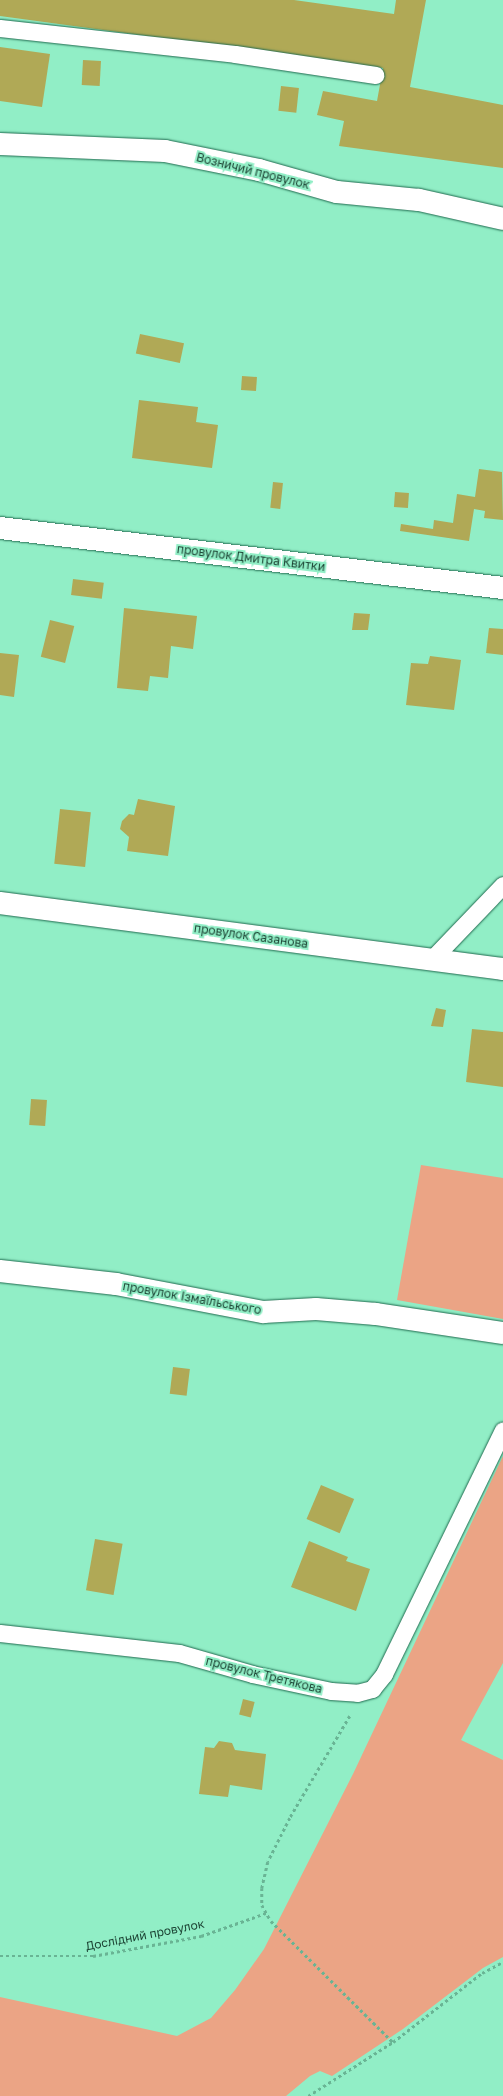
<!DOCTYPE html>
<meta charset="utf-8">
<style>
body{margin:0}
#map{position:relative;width:503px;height:2096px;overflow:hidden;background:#91eec6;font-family:"Golos Text",sans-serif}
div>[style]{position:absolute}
.green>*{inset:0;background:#eba485}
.building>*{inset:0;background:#b0a956;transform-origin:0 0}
.path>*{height:2.5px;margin-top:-1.25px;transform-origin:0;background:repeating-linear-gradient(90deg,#69b494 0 3px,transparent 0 6px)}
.roads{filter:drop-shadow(0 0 1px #206a4f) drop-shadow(0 0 1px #206a4f)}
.lane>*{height:17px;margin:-8.5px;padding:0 8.5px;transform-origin:8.5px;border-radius:8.5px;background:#fff}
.street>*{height:22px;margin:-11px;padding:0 11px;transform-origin:11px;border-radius:11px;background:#fff}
span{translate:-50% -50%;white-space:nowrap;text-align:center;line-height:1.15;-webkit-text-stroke:4px #91eec6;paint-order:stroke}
.street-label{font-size:12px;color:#1d4535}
</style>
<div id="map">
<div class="green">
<i style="clip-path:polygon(421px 1165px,503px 1178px,503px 1319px,397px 1300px)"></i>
<i style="clip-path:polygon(503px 1456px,503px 1663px,461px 1740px,503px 1760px,503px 1957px,483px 1968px,403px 2029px,332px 2076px,320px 2071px,310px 2076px,286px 2096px,0 2096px,0 1997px,177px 2036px,211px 2018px,235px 1990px,264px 1949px,353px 1774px)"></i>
</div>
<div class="building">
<i style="clip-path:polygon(0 0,294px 0,394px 14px,396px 0,426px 0,410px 87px,503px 105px,503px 168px,339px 146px,344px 121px,317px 115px,323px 91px,377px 101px,383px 68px,0 16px)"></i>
<i style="clip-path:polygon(0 47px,50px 54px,42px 107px,0 101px)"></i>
<i style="left:83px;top:60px;width:18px;height:25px;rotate:3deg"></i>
<i style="left:281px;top:86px;width:18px;height:25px;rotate:6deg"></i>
<i style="left:140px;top:334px;width:45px;height:20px;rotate:12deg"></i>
<i style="left:242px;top:376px;width:15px;height:14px;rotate:4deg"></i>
<i style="clip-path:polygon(139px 400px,198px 407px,196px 422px,218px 425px,212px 468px,132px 458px)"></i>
<i style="clip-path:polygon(479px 469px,502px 472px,503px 520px,484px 518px,485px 511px,474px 509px,469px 541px,400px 531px,401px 524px,433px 529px,434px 520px,453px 523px,457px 494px,475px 497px)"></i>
<i style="left:273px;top:482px;width:10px;height:26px;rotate:6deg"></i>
<i style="left:395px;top:492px;width:14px;height:15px;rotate:4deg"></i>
<i style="left:73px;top:579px;width:31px;height:16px;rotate:7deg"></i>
<i style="clip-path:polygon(124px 608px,197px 616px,193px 649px,171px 646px,168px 678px,150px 676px,148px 691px,117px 688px)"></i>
<i style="clip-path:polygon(354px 613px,370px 614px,368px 630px,352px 630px)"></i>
<i style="left:50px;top:620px;width:25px;height:38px;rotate:14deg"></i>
<i style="clip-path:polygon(489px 628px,503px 629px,503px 655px,486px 653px)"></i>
<i style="clip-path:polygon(0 653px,19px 655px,14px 697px,0 695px)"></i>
<i style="clip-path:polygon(430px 656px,461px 660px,454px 710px,406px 705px,411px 663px,428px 664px)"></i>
<i style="clip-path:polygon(138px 799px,175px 806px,168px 856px,127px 851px,129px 837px,120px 829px,122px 821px,129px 814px,134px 815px)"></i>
<i style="left:60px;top:809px;width:31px;height:55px;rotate:6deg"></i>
<i style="clip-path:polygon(436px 1008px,446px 1010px,443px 1027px,431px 1026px)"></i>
<i style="clip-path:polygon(472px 1029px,503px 1032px,503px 1087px,466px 1082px)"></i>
<i style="left:31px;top:1099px;width:16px;height:26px;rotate:4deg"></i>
<i style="left:173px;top:1367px;width:17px;height:27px;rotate:7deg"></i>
<i style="left:321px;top:1485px;width:36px;height:37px;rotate:23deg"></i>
<i style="left:95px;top:1539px;width:28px;height:52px;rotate:10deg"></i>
<i style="clip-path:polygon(309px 1541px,348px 1557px,346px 1561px,370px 1569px,356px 1611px,291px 1587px)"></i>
<i style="left:243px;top:1699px;width:12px;height:16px;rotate:14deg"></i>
<i style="clip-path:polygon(219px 1741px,232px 1743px,235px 1750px,266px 1754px,262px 1790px,230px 1785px,228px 1797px,199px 1794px,205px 1747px,214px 1748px)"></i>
</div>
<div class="path">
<i style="left:350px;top:1716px;width:118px;rotate:120.5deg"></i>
<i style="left:290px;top:1818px;width:49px;rotate:116.6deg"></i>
<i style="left:268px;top:1862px;width:27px;rotate:103deg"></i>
<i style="left:262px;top:1888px;width:17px;rotate:90deg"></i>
<i style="left:262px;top:1905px;width:18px;rotate:61deg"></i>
<i style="left:271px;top:1921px;width:172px;rotate:44.8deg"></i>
<i style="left:0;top:1956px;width:93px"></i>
<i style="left:93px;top:1956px;width:110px;rotate:-10.5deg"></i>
<i style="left:201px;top:1936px;width:69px;rotate:-19.5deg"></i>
<i style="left:308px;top:2096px;width:101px;rotate:-32.4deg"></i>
<i style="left:393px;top:2042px;width:113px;rotate:-37.8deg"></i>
<i style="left:482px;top:1973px;width:24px;rotate:-28deg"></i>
</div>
<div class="roads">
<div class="lane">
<i style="left:0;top:28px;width:236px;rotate:6.3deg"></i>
<i style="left:235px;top:54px;width:142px;rotate:8.5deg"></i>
<i style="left:431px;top:960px;width:104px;rotate:-46.2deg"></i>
<i style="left:0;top:1633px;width:180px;rotate:6.4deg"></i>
<i style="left:179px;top:1653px;width:76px;rotate:16deg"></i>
<i style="left:252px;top:1674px;width:81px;rotate:12.1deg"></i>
<i style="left:331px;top:1691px;width:26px;rotate:4deg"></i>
<i style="left:357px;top:1693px;width:16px;rotate:-15deg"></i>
<i style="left:372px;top:1689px;width:19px;rotate:-51deg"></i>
<i style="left:384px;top:1674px;width:271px;rotate:-64deg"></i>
</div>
<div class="street">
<i style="left:0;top:144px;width:165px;rotate:2.4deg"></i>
<i style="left:165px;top:151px;width:96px;rotate:11.4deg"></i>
<i style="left:259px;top:170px;width:81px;rotate:15.8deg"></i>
<i style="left:337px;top:192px;width:82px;rotate:5.6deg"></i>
<i style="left:419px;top:200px;width:86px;rotate:12.7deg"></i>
<i style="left:0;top:528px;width:507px;rotate:6.8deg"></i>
<i style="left:0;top:903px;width:507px;rotate:7.48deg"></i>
<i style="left:0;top:1271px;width:117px;rotate:6.4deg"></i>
<i style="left:116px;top:1284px;width:150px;rotate:10.8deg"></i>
<i style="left:263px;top:1312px;width:53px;rotate:-3.2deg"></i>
<i style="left:316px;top:1309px;width:60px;rotate:4.8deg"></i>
<i style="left:376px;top:1314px;width:128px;rotate:8.5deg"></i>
</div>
</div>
<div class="street-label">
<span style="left:253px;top:171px;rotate:14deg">Возничий провулок</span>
<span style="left:251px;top:558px;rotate:7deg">провулок Дмитра Квитки</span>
<span style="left:251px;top:936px;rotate:8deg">провулок Сазанова</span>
<span style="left:192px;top:1298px;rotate:10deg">провулок Ізмаїльського</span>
<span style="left:264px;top:1675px;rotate:14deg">провулок Третякова</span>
<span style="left:145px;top:1935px;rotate:-11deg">Дослідний провулок</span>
</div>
</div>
